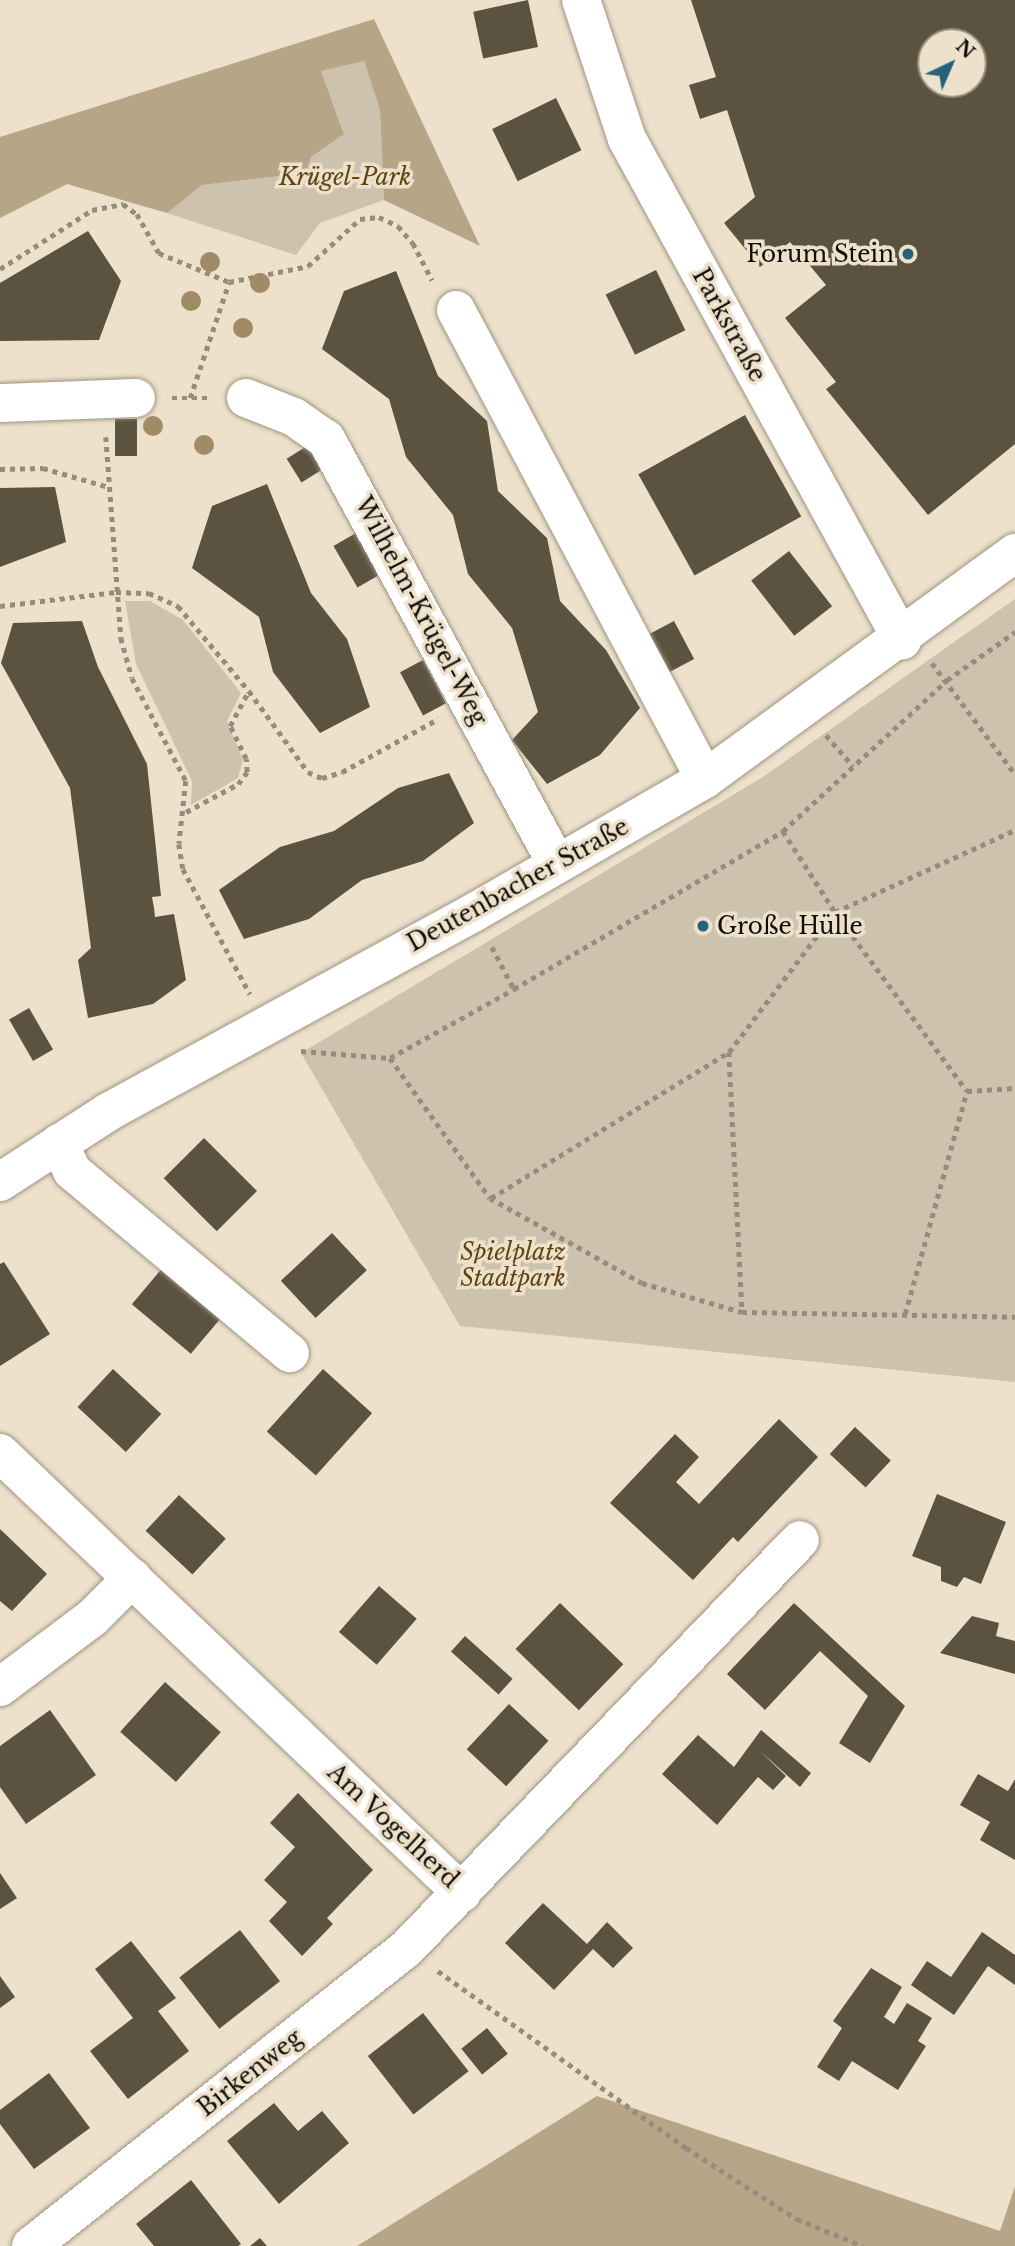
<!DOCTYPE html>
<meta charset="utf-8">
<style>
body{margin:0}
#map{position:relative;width:1015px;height:2246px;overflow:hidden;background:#ede1cc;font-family:"Libre Baskerville",serif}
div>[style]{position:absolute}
.green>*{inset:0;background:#cdc2ad}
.forest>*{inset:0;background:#b6a587}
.building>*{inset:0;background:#5c5240;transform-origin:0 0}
.path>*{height:4.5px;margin-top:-2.25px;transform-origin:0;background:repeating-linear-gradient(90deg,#958c7d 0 5px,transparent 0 10px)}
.roads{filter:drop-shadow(0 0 2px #9f9481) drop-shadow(0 0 2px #9f9481)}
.minor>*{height:38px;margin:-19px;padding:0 19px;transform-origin:19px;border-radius:19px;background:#fff}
.trees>*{width:20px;height:20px;margin:-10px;border-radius:50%;background:#9f8b65}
.dots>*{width:19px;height:19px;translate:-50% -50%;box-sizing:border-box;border:4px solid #ede1cc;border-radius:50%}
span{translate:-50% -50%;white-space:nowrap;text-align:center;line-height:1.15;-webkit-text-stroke:7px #ede1cc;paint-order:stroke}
.park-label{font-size:23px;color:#5f4510;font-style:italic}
.poi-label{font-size:23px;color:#100c06}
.right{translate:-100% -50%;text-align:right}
.left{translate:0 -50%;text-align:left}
.street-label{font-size:23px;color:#100c06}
.north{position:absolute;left:917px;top:28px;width:70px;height:70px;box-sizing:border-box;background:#ede1cc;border:2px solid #958c7d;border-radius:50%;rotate:44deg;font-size:19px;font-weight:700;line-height:28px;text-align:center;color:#100c06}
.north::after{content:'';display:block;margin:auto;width:24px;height:32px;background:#27627a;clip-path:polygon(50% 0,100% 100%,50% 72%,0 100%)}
</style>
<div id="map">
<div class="green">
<i style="clip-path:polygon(364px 61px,380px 110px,384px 200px,320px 223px,296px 255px,167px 213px,201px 185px,306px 173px,311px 157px,344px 133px,321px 71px)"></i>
<i style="clip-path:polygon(1015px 599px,1015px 1382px,460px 1326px,301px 1053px,763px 777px)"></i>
<i style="clip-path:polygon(125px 601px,150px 601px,183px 620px,241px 693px,227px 721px,243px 760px,238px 778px,191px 805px,192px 781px,136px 664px)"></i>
</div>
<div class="forest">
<i style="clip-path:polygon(374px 19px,480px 246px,384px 200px,380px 110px,364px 61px,321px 71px,344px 134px,311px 157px,306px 173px,202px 185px,167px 213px,67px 184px,0 218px,0 137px)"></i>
<i style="clip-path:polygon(597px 2096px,1000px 2231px,1015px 2186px,1015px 2246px,357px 2246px)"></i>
</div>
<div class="building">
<i style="left:528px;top:0;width:48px;height:56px;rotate:78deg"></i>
<i style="clip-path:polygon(evenodd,691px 0,1015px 0,1015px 444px,928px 515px,826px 389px,836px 382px,785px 318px,826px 285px,790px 242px,760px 267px,724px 223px,755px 197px,727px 110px,700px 119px,689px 85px,716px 77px,691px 0,931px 42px,973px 42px,973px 84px,931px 84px,931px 42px)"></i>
<i style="left:556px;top:98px;width:58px;height:71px;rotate:64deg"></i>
<i style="clip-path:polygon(88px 231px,121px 281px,99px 340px,0 341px,0 283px)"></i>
<i style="left:656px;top:270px;width:67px;height:56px;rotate:64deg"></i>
<i style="clip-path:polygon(396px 271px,438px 376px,487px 421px,498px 491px,547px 538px,560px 601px,606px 650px,640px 708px,600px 755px,547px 784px,512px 740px,538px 712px,512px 628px,468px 574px,453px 515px,406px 457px,389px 399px,322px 349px,344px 291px)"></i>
<i style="left:745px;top:415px;width:116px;height:122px;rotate:61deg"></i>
<i style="left:115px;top:419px;width:22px;height:37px"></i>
<i style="left:307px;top:446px;width:28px;height:24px;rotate:58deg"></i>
<i style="clip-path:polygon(267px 484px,311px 593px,347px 639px,370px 707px,320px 733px,273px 672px,259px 617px,192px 568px,212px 506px)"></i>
<i style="clip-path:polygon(55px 487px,66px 542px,0 567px,0 488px)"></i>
<i style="left:356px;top:533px;width:48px;height:26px;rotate:60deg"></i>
<i style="left:789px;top:551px;width:70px;height:48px;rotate:52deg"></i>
<i style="clip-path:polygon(82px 621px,98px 667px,147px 764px,161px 896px,152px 897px,154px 908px,155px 917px,174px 914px,186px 980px,153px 1004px,88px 1018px,78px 960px,91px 948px,70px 788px,1px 663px,13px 623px)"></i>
<i style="left:674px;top:621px;width:43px;height:30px;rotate:62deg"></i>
<i style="left:423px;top:660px;width:49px;height:26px;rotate:62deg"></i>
<i style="clip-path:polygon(449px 773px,474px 823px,423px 861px,362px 880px,309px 919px,244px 939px,219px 890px,280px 847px,334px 831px,398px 788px)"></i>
<i style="left:29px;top:1008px;width:48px;height:23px;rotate:60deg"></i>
<i style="left:204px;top:1138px;width:75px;height:57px;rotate:45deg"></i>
<i style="left:332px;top:1233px;width:51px;height:70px;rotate:47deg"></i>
<i style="clip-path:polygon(4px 1262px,50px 1334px,0 1366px,0 1264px)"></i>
<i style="left:164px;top:1266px;width:77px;height:50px;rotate:40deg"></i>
<i style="left:113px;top:1369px;width:66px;height:52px;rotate:43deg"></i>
<i style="left:323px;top:1369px;width:66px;height:84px;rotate:42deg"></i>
<i style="clip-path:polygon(779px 1419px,818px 1457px,738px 1542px,733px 1537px,693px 1580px,610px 1503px,675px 1434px,699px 1457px,676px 1482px,699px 1504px)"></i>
<i style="left:855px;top:1427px;width:49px;height:37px;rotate:43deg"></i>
<i style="clip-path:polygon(937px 1494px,1006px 1522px,981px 1584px,964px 1577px,957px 1587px,941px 1581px,941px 1567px,912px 1556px)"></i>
<i style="left:179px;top:1495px;width:64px;height:49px;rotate:43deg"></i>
<i style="clip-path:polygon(0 1529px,47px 1574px,12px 1611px,0 1601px)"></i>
<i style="left:379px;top:1586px;width:50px;height:61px;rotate:41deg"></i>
<i style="left:560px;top:1603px;width:88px;height:64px;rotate:44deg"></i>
<i style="clip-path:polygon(794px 1603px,905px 1706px,870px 1763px,839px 1743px,868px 1696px,820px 1651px,765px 1710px,727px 1674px)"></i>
<i style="clip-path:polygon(972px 1616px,999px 1623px,996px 1636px,1015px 1641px,1015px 1674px,940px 1653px)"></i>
<i style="left:465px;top:1636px;width:64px;height:21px;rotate:42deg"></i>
<i style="left:165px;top:1682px;width:75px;height:67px;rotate:42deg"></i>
<i style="left:509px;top:1704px;width:54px;height:62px;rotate:43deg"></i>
<i style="clip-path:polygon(50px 1710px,96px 1775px,26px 1824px,0 1787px,0 1746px)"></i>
<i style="clip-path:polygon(761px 1730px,811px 1773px,800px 1787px,760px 1751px,786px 1776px,773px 1790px,758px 1777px,717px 1825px,662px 1774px,698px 1735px,734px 1767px)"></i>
<i style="clip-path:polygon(978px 1774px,1008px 1791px,1015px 1779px,1015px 1860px,980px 1840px,990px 1822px,960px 1805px)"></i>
<i style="clip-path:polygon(298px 1793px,373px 1870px,327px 1918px,333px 1924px,302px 1956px,269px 1921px,287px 1902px,264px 1880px,295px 1847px,270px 1823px)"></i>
<i style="clip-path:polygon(0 1873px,17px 1898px,0 1909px)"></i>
<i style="clip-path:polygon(543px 1903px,587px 1944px,607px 1922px,633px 1948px,613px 1968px,593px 1949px,554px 1990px,505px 1943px)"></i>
<i style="left:240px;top:1930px;width:65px;height:77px;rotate:52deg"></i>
<i style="clip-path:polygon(982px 1932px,1015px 1955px,1015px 1985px,988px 1966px,954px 2015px,911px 1985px,927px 1961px,951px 1977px)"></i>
<i style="clip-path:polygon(131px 1941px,176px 1998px,158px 2011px,189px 2051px,128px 2099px,90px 2051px,133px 2018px,95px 1969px)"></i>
<i style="clip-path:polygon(871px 1968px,902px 1987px,884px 2017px,894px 2024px,907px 2003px,932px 2018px,918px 2041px,926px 2046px,898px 2090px,852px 2061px,839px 2081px,817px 2067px,842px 2028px,833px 2021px)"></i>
<i style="clip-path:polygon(0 1976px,15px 1997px,0 2008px)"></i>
<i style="left:423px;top:2013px;width:74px;height:70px;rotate:52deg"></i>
<i style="left:487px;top:2028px;width:33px;height:33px;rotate:51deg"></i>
<i style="clip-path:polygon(49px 2073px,90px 2128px,34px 2169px,0 2124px,0 2110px)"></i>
<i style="clip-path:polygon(274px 2103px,298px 2131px,322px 2111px,349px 2143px,279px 2204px,227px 2141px)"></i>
<i style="clip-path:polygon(191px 2180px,241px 2244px,238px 2246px,154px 2246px,136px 2224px)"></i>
<i style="clip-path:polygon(260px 2238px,267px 2246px,250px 2246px)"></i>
</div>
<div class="path">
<i style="left:0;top:269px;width:109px;rotate:-32.7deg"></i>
<i style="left:92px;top:210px;width:32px;rotate:-11deg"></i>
<i style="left:123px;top:204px;width:17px;rotate:36deg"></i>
<i style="left:137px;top:214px;width:45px;rotate:60.6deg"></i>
<i style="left:159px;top:253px;width:76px;rotate:22.5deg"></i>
<i style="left:229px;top:282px;width:81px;rotate:-11.4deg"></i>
<i style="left:308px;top:266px;width:70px;rotate:-42.1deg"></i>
<i style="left:360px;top:219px;width:19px;rotate:-6deg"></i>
<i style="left:379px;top:217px;width:21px;rotate:25deg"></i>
<i style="left:398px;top:226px;width:23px;rotate:49deg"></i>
<i style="left:413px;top:243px;width:42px;rotate:62.8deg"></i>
<i style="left:172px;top:398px;width:36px"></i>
<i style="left:190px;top:398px;width:122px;rotate:-71.4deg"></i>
<i style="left:106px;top:437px;width:202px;rotate:85.7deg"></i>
<i style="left:121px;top:638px;width:41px;rotate:74.6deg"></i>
<i style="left:132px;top:678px;width:116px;rotate:62.3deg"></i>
<i style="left:186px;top:781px;width:63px;rotate:96.3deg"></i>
<i style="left:179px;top:844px;width:25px;rotate:81deg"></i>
<i style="left:183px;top:869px;width:142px;rotate:61.8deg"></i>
<i style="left:0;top:469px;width:43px;rotate:-1.3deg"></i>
<i style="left:43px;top:468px;width:69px;rotate:16.1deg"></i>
<i style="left:0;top:606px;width:117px;rotate:-6.9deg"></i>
<i style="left:116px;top:592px;width:33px;rotate:2deg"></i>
<i style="left:149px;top:593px;width:32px;rotate:24deg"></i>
<i style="left:178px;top:606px;width:111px;rotate:50.1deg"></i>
<i style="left:249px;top:691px;width:100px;rotate:53.9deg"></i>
<i style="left:308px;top:772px;width:15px;rotate:23deg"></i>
<i style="left:322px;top:778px;width:21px;rotate:-17deg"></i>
<i style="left:342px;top:772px;width:110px;rotate:-28.9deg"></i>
<i style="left:932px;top:663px;width:139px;rotate:53.2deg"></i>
<i style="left:826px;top:735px;width:41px;rotate:48.9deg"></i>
<i style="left:186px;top:812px;width:59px;rotate:-28.3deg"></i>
<i style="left:238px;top:784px;width:15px;rotate:-53deg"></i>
<i style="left:247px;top:772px;width:13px;rotate:-94deg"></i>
<i style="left:246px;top:759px;width:37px;rotate:-116deg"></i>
<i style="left:230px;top:726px;width:40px;rotate:-62deg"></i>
<i style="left:783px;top:831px;width:96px;rotate:57.3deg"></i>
<i style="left:835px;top:912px;width:222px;rotate:53.6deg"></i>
<i style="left:967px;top:1091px;width:48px;rotate:-3.6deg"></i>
<i style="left:492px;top:947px;width:47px;rotate:62.4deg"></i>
<i style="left:301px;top:1051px;width:89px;rotate:4.5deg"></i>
<i style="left:390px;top:1058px;width:142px;rotate:-29.1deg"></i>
<i style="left:514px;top:989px;width:312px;rotate:-30.4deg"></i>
<i style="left:783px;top:831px;width:223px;rotate:-42.6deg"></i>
<i style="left:947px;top:680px;width:83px;rotate:-35.2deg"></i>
<i style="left:729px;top:1052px;width:260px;rotate:87.1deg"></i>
<i style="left:390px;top:1058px;width:172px;rotate:54.5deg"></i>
<i style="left:490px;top:1198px;width:174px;rotate:29.2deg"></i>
<i style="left:642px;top:1283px;width:104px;rotate:16.2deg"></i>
<i style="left:742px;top:1312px;width:273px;rotate:1deg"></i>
<i style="left:491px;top:1198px;width:279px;rotate:-31.5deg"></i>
<i style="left:729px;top:1052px;width:176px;rotate:-52.9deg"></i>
<i style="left:835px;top:912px;width:198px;rotate:-24.5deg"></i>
<i style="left:905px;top:1314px;width:231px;rotate:-74.5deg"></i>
<i style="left:438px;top:1971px;width:305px;rotate:35.5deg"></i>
<i style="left:686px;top:2148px;width:132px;rotate:32.6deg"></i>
<i style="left:797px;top:2219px;width:71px;rotate:22.2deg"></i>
</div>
<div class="roads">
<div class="minor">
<i style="left:581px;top:0;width:146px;rotate:71.7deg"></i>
<i style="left:627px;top:139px;width:572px;rotate:61.24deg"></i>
<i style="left:456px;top:310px;width:531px;rotate:62.04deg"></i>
<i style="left:246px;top:398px;width:52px;rotate:21.6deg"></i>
<i style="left:294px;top:417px;width:39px;rotate:35deg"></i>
<i style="left:326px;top:439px;width:484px;rotate:61.5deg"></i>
<i style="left:0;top:403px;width:136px;rotate:-2.1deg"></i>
<i style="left:59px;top:1143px;width:31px;rotate:65deg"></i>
<i style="left:72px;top:1171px;width:284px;rotate:39.9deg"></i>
<i style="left:0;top:1182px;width:129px;rotate:-32.9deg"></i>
<i style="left:108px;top:1112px;width:416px;rotate:-28.6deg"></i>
<i style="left:473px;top:913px;width:268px;rotate:-30deg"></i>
<i style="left:705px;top:779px;width:384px;rotate:-36.1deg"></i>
<i style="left:0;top:1453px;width:638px;rotate:43.6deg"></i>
<i style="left:0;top:1687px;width:115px;rotate:-36.9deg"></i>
<i style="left:92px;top:1618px;width:57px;rotate:-45deg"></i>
<i style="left:31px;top:2246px;width:477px;rotate:-38.4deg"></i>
<i style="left:405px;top:1950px;width:569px;rotate:-46.07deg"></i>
</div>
</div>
<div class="trees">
<i style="left:210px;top:262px"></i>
<i style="left:260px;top:283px"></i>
<i style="left:191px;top:301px"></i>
<i style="left:243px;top:328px"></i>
<i style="left:153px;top:426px"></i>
<i style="left:204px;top:445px"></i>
</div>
<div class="dots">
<i style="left:908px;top:254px;background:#27627a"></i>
<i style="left:703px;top:926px;background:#27627a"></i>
</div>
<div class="park-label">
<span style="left:345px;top:177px">Krügel-Park</span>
<span style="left:513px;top:1265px">Spielplatz<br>Stadtpark</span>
</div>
<div class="poi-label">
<span class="right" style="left:894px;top:254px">Forum Stein</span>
<span class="left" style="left:717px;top:926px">Große Hülle</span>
</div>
<div class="street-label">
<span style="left:729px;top:325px;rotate:61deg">Parkstraße</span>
<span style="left:421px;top:611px;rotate:62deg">Wilhelm-Krügel-Weg</span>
<span style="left:518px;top:885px;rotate:-29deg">Deutenbacher Straße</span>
<span style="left:393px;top:1826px;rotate:43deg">Am Vogelherd</span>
<span style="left:250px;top:2073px;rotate:-38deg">Birkenweg</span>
</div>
<div class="north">N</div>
</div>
